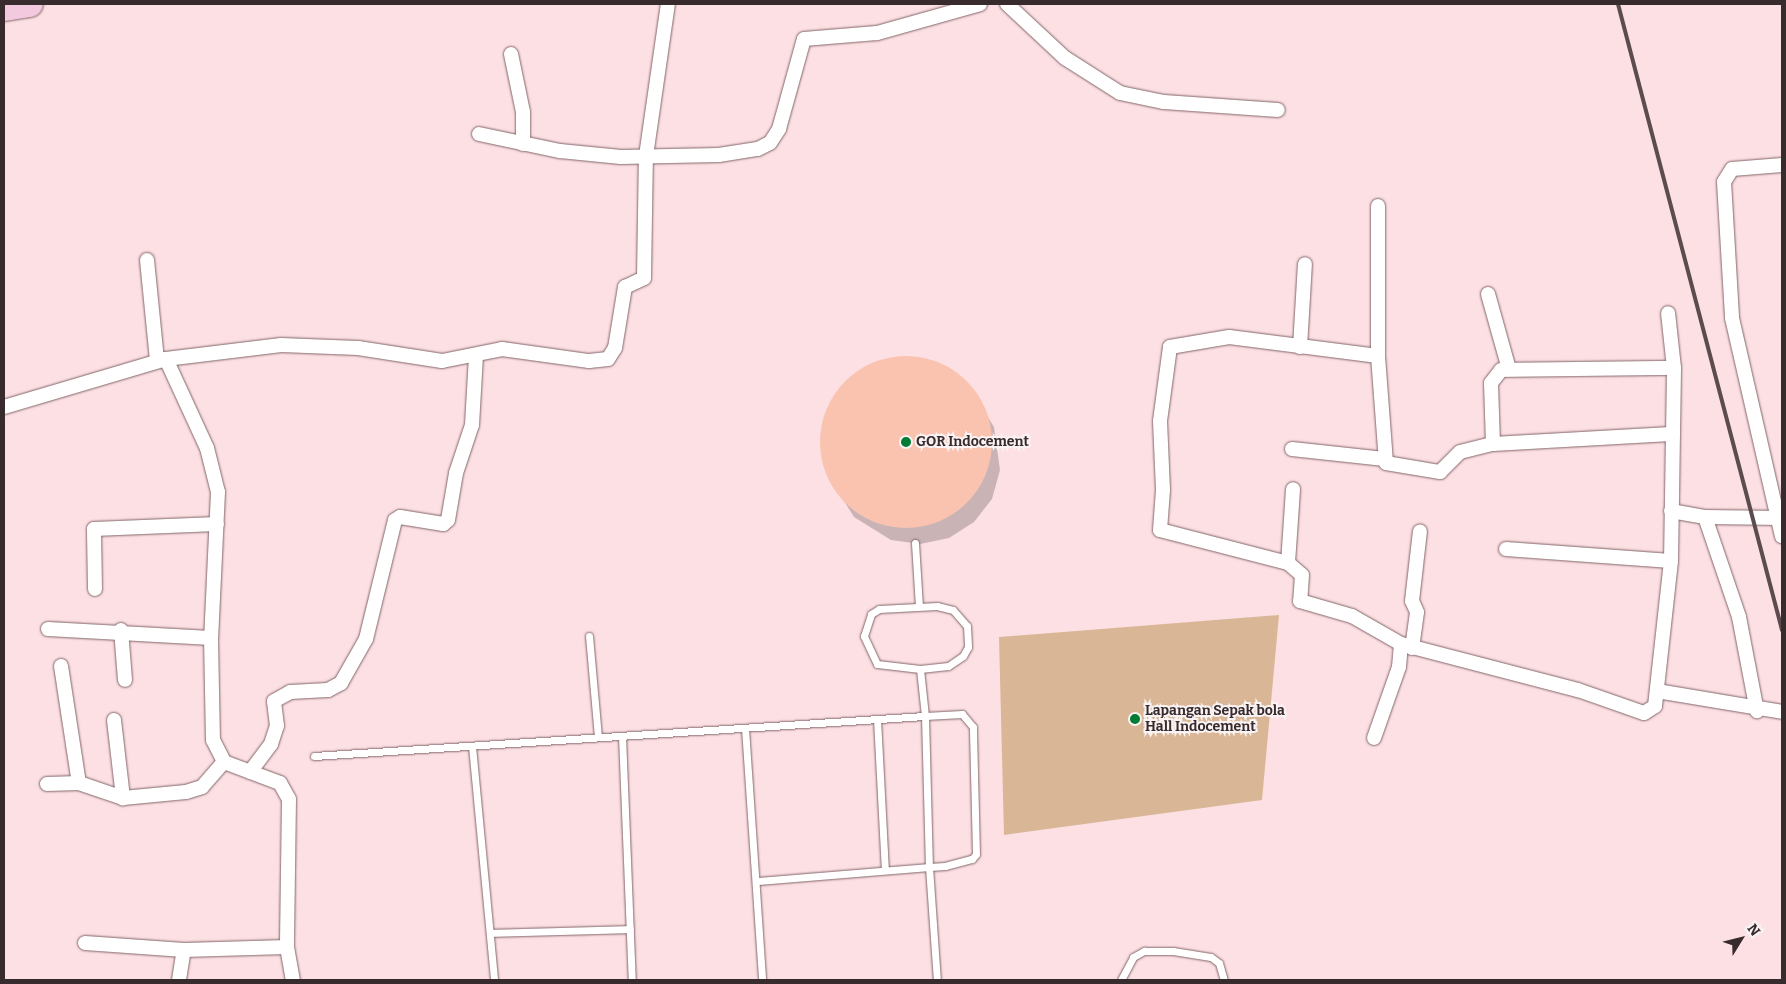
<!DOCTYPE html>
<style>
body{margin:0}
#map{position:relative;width:1786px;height:984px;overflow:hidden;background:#fce0e3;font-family:Bitter,serif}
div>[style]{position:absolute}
.green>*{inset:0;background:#d9b796}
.shadow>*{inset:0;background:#0003}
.building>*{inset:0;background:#fac3b0}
.round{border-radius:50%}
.roads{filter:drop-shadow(0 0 1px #826568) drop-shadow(0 0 1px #826568)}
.service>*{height:7px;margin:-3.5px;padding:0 3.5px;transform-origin:3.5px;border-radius:3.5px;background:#fff}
.minor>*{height:14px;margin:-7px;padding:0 7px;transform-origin:7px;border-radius:7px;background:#fff}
.motorway>*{height:25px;margin:-12.5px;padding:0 12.5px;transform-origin:12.5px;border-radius:12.5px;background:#f3c9e0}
.rail>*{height:4px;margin:-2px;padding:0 2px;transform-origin:2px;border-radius:2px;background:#5c4c4f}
.dots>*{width:14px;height:14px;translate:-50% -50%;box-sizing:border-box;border:2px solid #faf3f4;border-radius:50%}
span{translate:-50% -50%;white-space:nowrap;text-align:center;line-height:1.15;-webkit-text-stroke:4px #faf3f4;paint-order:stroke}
.poi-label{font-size:14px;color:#382b2d;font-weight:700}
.left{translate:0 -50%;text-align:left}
.frame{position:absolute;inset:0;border:5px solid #382b2d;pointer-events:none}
.north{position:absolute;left:1716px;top:914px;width:50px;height:50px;-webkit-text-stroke:4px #faf3f4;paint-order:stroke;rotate:54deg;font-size:14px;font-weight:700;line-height:20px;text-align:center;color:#382b2d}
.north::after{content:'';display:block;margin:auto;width:18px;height:22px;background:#382b2d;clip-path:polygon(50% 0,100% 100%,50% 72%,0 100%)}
</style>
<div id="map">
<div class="green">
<i style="clip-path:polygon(1279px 615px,1262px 800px,1004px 835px,999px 637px)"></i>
</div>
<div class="shadow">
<i style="clip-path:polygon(917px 358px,945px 367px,968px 385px,994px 427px,1000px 470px,992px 499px,974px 522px,949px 538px,920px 544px,891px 540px,854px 517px,828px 475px,822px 431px,831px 403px,849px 380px,873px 364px)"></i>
</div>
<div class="building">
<i class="round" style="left:820px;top:356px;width:172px;height:172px"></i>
</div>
<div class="roads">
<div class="service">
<i style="left:915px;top:543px;width:63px;rotate:86.4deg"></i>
<i style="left:937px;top:606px;width:16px;rotate:14deg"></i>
<i style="left:953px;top:610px;width:21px;rotate:49deg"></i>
<i style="left:967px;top:626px;width:21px;rotate:87deg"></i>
<i style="left:968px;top:647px;width:10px;rotate:119deg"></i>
<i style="left:963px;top:656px;width:18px;rotate:146deg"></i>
<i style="left:948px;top:666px;width:28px;rotate:174deg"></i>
<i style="left:920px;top:669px;width:43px;rotate:-173.4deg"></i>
<i style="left:877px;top:664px;width:31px;rotate:-115deg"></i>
<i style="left:864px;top:636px;width:23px;rotate:-72deg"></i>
<i style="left:871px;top:614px;width:9px;rotate:-32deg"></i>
<i style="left:879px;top:609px;width:58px;rotate:-3deg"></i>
<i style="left:589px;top:636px;width:101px;rotate:84.9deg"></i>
<i style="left:877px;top:719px;width:151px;rotate:87deg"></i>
<i style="left:745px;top:728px;width:253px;rotate:86.1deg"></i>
<i style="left:622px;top:736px;width:244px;rotate:87.7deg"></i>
<i style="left:472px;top:746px;width:235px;rotate:84.6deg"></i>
<i style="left:314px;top:756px;width:612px;rotate:-3.75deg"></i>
<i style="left:925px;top:716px;width:47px;rotate:-96.1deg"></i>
<i style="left:758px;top:881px;width:172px;rotate:-4.7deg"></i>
<i style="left:929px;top:867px;width:16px;rotate:-4deg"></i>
<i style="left:945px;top:866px;width:28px;rotate:-15deg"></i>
<i style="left:972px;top:859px;width:6px;rotate:-51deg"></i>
<i style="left:976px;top:854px;width:127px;rotate:-91.4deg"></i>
<i style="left:973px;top:727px;width:17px;rotate:-130deg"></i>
<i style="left:962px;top:714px;width:37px;rotate:177deg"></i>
<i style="left:925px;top:716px;width:151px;rotate:88.5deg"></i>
<i style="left:929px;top:867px;width:113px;rotate:86deg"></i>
<i style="left:490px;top:933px;width:140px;rotate:-1.6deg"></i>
<i style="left:1121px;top:980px;width:26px;rotate:-62deg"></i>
<i style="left:1133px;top:957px;width:13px;rotate:-29deg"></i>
<i style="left:1144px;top:951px;width:29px"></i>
<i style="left:1173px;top:951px;width:38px;rotate:9deg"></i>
<i style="left:1211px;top:957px;width:10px;rotate:37deg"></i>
<i style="left:1219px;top:963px;width:18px;rotate:74deg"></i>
</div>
<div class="minor">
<i style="left:1007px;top:4px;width:79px;rotate:43deg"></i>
<i style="left:1065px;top:58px;width:65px;rotate:32.5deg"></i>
<i style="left:1120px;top:93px;width:45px;rotate:11.6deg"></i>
<i style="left:1164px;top:102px;width:114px;rotate:4deg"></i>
<i style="left:511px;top:54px;width:59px;rotate:78.3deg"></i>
<i style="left:523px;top:112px;width:32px;rotate:90deg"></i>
<i style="left:479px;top:134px;width:83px;rotate:11.9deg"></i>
<i style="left:560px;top:151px;width:61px;rotate:5.6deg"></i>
<i style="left:621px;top:157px;width:98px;rotate:-1.2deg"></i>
<i style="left:719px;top:155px;width:39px;rotate:-9deg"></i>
<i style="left:758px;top:149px;width:13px;rotate:-27deg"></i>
<i style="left:770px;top:143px;width:17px;rotate:-57deg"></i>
<i style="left:779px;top:129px;width:93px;rotate:-74.5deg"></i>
<i style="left:804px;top:39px;width:73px;rotate:-4.7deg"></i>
<i style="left:877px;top:33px;width:107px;rotate:-15.7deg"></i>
<i style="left:1782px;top:165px;width:50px;rotate:175.4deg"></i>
<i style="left:1732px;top:169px;width:15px;rotate:122deg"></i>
<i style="left:1724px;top:182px;width:136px;rotate:86.6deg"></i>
<i style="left:1732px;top:318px;width:224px;rotate:77.1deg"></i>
<i style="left:1378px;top:206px;width:150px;rotate:90deg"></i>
<i style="left:1378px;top:356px;width:107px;rotate:85.7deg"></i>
<i style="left:1386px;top:463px;width:55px;rotate:9.5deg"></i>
<i style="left:1440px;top:472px;width:28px;rotate:-45deg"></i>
<i style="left:1460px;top:452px;width:34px;rotate:-14deg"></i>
<i style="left:1493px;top:444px;width:178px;rotate:-3.2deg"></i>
<i style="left:147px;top:260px;width:100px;rotate:84.3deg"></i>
<i style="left:1488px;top:294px;width:78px;rotate:74.4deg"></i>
<i style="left:1300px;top:347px;width:83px;rotate:-86.6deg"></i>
<i style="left:1378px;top:356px;width:150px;rotate:-172.7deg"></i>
<i style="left:1229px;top:337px;width:60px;rotate:170.4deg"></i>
<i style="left:1170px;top:347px;width:75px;rotate:97.7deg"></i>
<i style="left:1160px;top:421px;width:69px;rotate:87.5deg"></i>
<i style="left:1163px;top:490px;width:40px;rotate:94.3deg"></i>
<i style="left:1160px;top:530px;width:132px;rotate:14.5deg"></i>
<i style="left:1288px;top:563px;width:18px;rotate:41deg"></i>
<i style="left:1302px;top:575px;width:26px;rotate:94deg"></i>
<i style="left:1300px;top:601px;width:54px;rotate:16.1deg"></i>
<i style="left:1352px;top:616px;width:56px;rotate:29.7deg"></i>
<i style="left:1401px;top:644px;width:183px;rotate:14.6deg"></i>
<i style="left:1578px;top:690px;width:70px;rotate:19.2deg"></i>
<i style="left:1644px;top:713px;width:13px;rotate:-32deg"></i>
<i style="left:1655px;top:706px;width:146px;rotate:-83.7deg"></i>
<i style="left:1671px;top:561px;width:193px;rotate:-89.1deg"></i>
<i style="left:1674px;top:368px;width:55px;rotate:-96.2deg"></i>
<i style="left:166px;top:359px;width:116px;rotate:-6.9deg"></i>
<i style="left:281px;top:345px;width:77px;rotate:2.2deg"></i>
<i style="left:358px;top:348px;width:85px;rotate:8.8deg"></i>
<i style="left:442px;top:361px;width:61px;rotate:-11.3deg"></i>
<i style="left:502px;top:349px;width:88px;rotate:7.9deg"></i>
<i style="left:589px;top:361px;width:19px;rotate:-6deg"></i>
<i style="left:608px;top:359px;width:13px;rotate:-58deg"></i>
<i style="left:615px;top:348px;width:62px;rotate:-80.7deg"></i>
<i style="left:625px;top:287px;width:21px;rotate:-25deg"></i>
<i style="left:644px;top:278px;width:122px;rotate:-89.1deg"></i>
<i style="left:646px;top:156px;width:154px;rotate:-81.8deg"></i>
<i style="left:4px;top:407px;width:169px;rotate:-16.5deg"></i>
<i style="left:166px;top:359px;width:98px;rotate:65.3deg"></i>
<i style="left:207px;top:448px;width:45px;rotate:76deg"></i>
<i style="left:218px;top:492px;width:146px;rotate:92.7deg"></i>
<i style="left:211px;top:638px;width:102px;rotate:88.9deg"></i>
<i style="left:213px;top:740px;width:25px;rotate:63deg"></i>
<i style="left:224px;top:762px;width:60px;rotate:20.6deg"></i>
<i style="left:280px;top:783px;width:18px;rotate:61deg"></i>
<i style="left:289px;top:799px;width:148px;rotate:90.8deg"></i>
<i style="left:287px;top:947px;width:34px;rotate:80deg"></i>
<i style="left:1493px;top:444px;width:61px;rotate:-91.9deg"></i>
<i style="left:1491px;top:383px;width:16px;rotate:-52deg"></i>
<i style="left:1501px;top:370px;width:173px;rotate:-0.7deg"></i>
<i style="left:1292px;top:449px;width:93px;rotate:6.2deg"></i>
<i style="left:1671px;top:511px;width:35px;rotate:10deg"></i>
<i style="left:1705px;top:517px;width:77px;rotate:0.7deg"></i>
<i style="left:1705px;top:517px;width:106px;rotate:71.2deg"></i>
<i style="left:1739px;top:617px;width:96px;rotate:79.2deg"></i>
<i style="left:1506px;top:549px;width:165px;rotate:4.2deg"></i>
<i style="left:1288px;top:563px;width:74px;rotate:-86.1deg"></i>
<i style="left:95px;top:589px;width:60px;rotate:-91deg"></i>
<i style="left:94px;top:529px;width:123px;rotate:-2.3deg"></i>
<i style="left:48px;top:629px;width:163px;rotate:3.2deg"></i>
<i style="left:121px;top:630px;width:50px;rotate:85.4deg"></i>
<i style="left:1412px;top:648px;width:36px;rotate:-82deg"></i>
<i style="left:1417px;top:612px;width:12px;rotate:-114deg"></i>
<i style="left:1412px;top:601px;width:70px;rotate:-83.5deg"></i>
<i style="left:61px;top:666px;width:118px;rotate:81.3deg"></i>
<i style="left:1657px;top:691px;width:127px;rotate:9.5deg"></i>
<i style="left:114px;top:720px;width:79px;rotate:83.4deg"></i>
<i style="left:1374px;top:738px;width:75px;rotate:-70.6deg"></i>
<i style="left:1399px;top:667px;width:23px;rotate:-85deg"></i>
<i style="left:250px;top:772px;width:35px;rotate:-53deg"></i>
<i style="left:271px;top:744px;width:19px;rotate:-72deg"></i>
<i style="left:277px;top:726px;width:25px;rotate:-97deg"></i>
<i style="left:274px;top:701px;width:18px;rotate:-29deg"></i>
<i style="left:290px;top:692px;width:38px;rotate:-3deg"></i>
<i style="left:328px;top:690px;width:15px;rotate:-28deg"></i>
<i style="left:341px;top:683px;width:51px;rotate:-60.4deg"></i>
<i style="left:366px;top:639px;width:122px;rotate:-76.3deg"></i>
<i style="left:395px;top:520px;width:6px;rotate:-31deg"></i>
<i style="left:400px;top:517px;width:44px;rotate:9.2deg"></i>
<i style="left:443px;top:524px;width:6px;rotate:-39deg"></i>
<i style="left:448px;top:520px;width:48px;rotate:-80.3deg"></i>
<i style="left:456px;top:473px;width:51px;rotate:-71.6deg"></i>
<i style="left:472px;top:425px;width:70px;rotate:-86.7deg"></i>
<i style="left:47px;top:784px;width:32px;rotate:-2deg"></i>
<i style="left:79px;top:783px;width:46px;rotate:18.8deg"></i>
<i style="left:123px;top:798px;width:63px;rotate:-5.4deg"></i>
<i style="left:186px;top:792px;width:17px;rotate:-17deg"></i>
<i style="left:202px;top:787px;width:33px;rotate:-49deg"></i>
<i style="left:85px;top:943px;width:99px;rotate:4deg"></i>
<i style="left:184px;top:950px;width:103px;rotate:-1.7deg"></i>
<i style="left:179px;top:980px;width:30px;rotate:-81deg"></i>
</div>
<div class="motorway">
<i style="left:4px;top:8px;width:26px;rotate:-9deg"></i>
</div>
</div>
<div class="rail">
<i style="left:1618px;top:4px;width:647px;rotate:75.32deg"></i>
</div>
<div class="dots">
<i style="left:906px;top:442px;background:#007c34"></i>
<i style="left:1135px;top:719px;background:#007c34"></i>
</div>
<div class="poi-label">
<span class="left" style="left:916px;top:442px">GOR Indocement</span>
<span class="left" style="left:1145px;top:719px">Lapangan Sepak bola<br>Hall Indocement</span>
</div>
<div class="frame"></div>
<div class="north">N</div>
</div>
